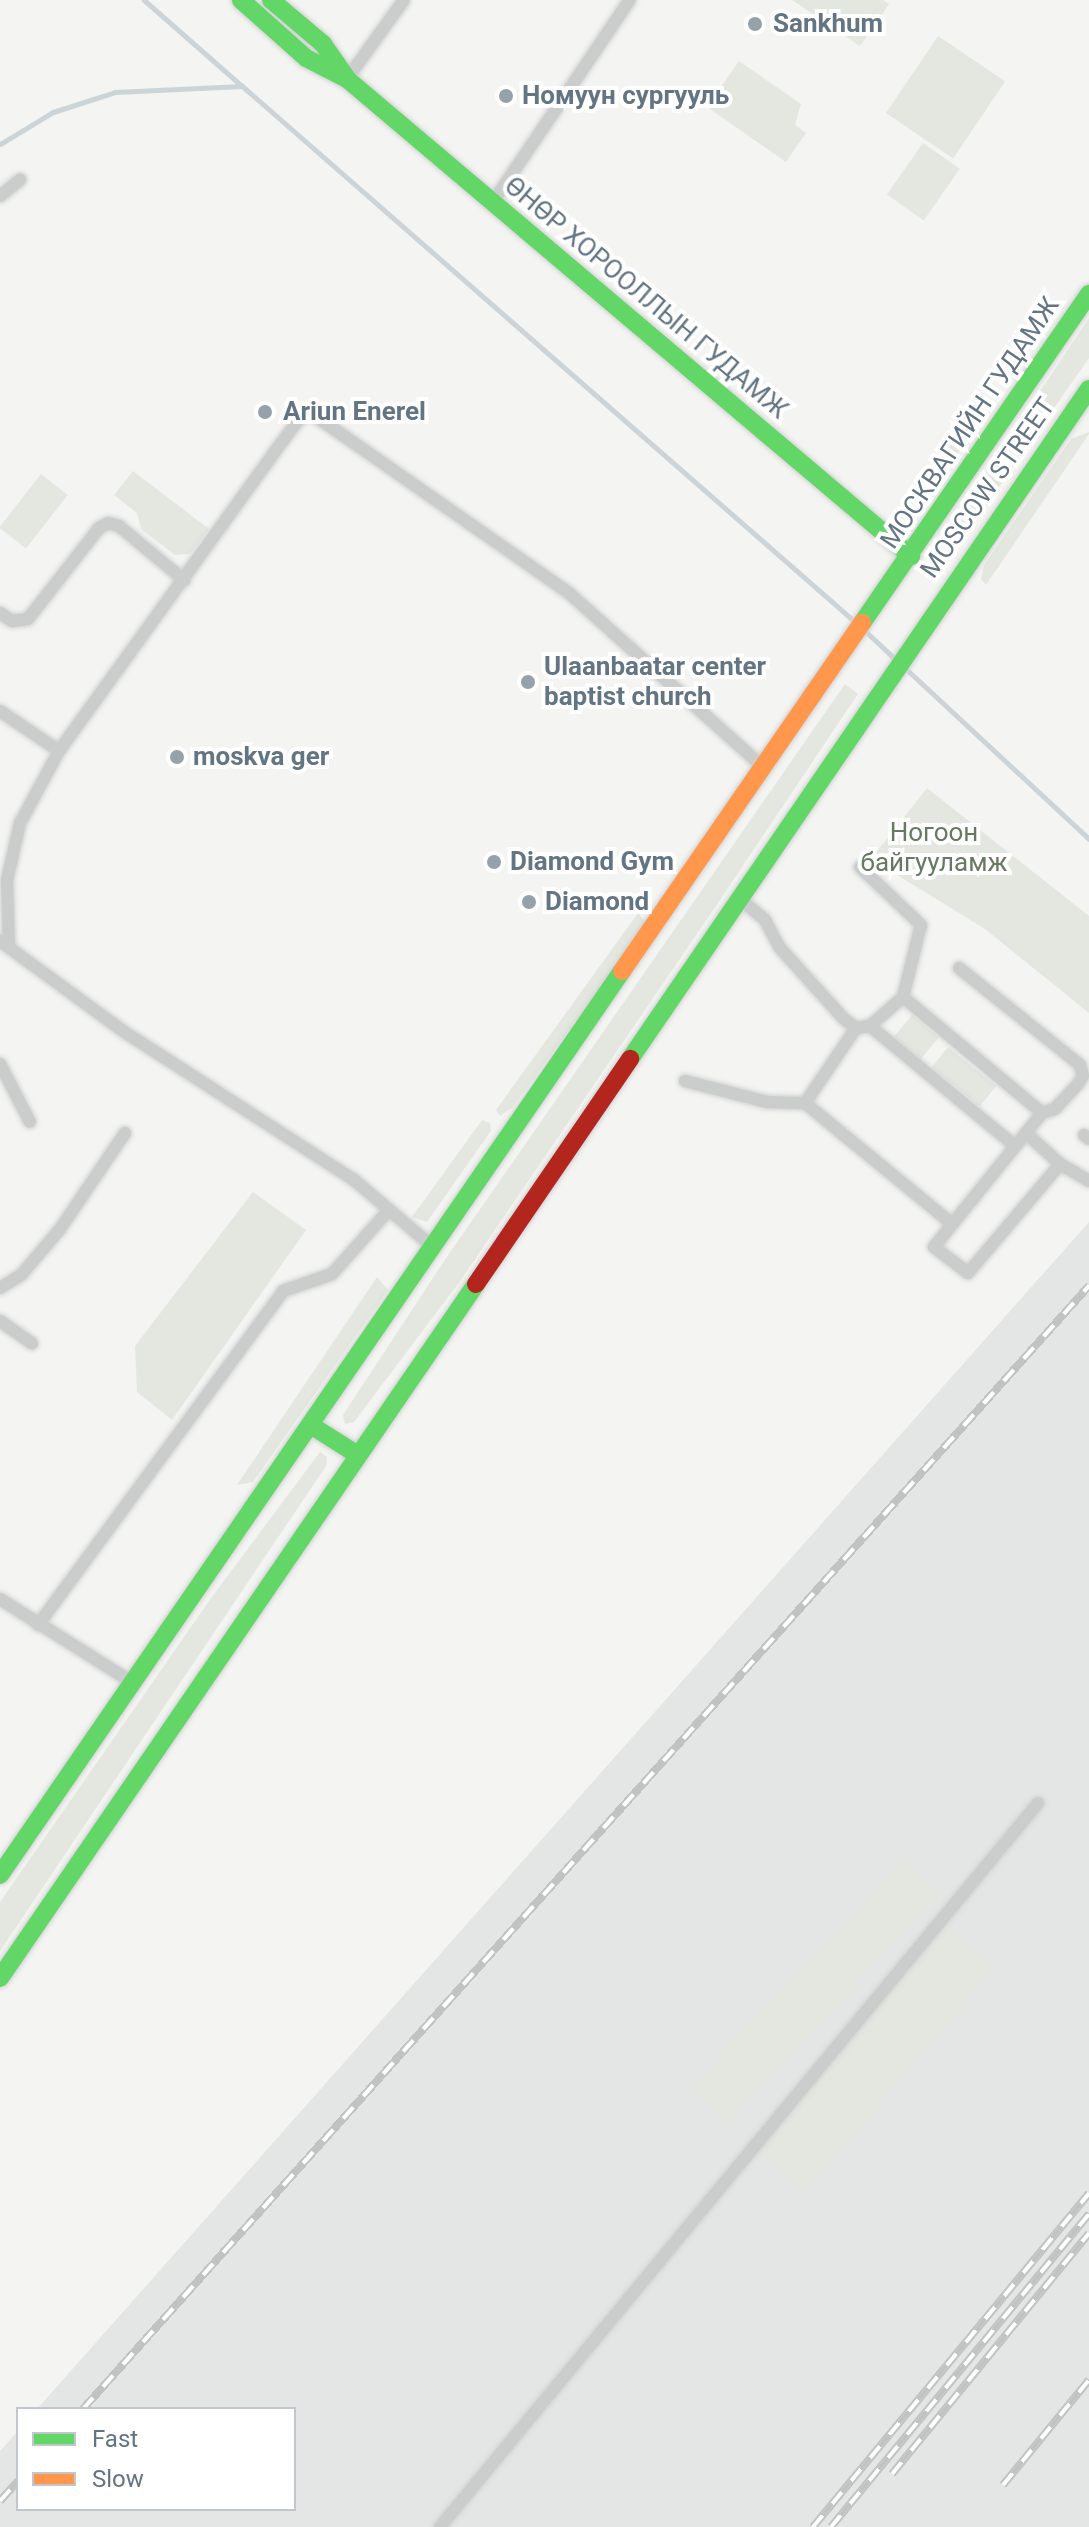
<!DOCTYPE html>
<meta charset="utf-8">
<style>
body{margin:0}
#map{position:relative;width:1089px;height:2527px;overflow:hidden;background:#f4f4f2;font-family:Roboto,sans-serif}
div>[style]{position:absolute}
.built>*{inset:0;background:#e4e6e5}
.green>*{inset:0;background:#e4e7e0;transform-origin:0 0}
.stream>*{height:5px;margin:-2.5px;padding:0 2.5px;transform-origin:2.5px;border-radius:2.5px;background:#ccd4d7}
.roads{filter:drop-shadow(0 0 2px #d0d2d2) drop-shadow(0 0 2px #d0d2d2)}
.street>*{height:12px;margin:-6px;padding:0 6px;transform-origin:6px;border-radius:6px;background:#cbcdcd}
.fast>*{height:18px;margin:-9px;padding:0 9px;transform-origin:9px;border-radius:9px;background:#63d668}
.slow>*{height:18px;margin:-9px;padding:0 9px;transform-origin:9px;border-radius:9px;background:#ff974d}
.jam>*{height:18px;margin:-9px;padding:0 9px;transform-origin:9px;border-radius:9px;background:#b3261e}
.rail>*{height:8px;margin-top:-4px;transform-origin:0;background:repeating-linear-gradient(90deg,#fff 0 15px,#c1c3c3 0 30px);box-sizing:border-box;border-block:2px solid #c1c3c3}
.dots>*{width:22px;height:22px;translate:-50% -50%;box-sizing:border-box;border:4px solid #fff;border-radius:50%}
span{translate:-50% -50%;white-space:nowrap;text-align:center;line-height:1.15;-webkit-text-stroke:8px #fff;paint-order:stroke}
.poi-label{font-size:26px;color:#637483;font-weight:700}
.left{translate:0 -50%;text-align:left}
.street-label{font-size:26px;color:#637483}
.park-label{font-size:26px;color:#667a62}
.legend{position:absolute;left:16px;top:2407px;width:280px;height:104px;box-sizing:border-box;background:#fff;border:2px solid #c1c7cd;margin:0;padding:10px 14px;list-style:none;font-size:24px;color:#637483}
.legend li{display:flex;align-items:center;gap:16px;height:40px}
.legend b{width:40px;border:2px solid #c1c7cd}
</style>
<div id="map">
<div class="built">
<i style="clip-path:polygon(1089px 1222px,1089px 2527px,0 2527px,0 2451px,18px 2431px,18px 2509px,294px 2509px,294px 2409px,37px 2409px)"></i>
</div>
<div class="green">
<i style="clip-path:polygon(792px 0,883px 0,889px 4px,860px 46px)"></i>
<i style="left:938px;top:36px;width:81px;height:93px;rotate:34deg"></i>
<i style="clip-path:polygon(739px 61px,801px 104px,795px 125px,806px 133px,786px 162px,707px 107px)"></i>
<i style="left:923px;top:143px;width:45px;height:63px;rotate:35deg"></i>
<i style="clip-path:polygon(1089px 318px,1089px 358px,963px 539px,951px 543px,947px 531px)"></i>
<i style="clip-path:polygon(973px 410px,983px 417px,953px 461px,914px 496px)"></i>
<i style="clip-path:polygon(1089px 432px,1089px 434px,986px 585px,981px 579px,984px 565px,1071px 439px)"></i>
<i style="clip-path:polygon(133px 471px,209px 529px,190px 554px,175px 555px,141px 529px,137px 513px,114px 495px)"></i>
<i style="left:41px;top:474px;width:34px;height:68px;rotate:38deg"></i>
<i style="clip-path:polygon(845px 684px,858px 694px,720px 900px,458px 1284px,354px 1422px,345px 1424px,343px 1415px,444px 1261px)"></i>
<i style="clip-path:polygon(927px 788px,1089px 916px,1089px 1013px,985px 929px,871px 859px)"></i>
<i style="clip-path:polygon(638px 913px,647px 923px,512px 1108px,500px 1116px,496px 1110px)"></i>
<i style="left:912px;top:1015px;width:35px;height:28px;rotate:40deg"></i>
<i style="left:948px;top:1047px;width:62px;height:26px;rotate:39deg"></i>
<i style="clip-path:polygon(482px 1120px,490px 1123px,491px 1131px,427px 1222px,412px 1217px)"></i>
<i style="clip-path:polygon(253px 1192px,306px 1230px,172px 1420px,137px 1392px,135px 1346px)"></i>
<i style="clip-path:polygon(377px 1277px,388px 1290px,253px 1482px,237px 1485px)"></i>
<i style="clip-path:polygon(320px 1452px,327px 1457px,326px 1466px,0 1951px,0 1902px,211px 1598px)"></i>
<i style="left:903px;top:1860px;width:50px;height:312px;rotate:43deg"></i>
<i style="left:947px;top:1925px;width:64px;height:297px;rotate:40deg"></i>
</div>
<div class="stream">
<i style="left:144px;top:0;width:130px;rotate:41.3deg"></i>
<i style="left:0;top:144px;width:62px;rotate:-31.1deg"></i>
<i style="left:53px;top:112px;width:65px;rotate:-17.9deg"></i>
<i style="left:115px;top:92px;width:127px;rotate:-2.7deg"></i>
<i style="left:242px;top:86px;width:813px;rotate:41.16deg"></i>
<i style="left:864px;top:630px;width:42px;rotate:43.1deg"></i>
<i style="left:905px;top:668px;width:251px;rotate:42.9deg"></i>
</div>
<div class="roads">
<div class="street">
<i style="left:347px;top:79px;width:97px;rotate:-54.2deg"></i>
<i style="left:0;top:196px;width:26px;rotate:-39deg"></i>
<i style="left:493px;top:202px;width:244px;rotate:-55.9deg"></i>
<i style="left:0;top:613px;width:14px;rotate:34deg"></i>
<i style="left:12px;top:621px;width:16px;rotate:-7deg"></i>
<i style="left:28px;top:619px;width:115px;rotate:-52deg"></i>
<i style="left:99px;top:528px;width:10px;rotate:-29deg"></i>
<i style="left:108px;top:523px;width:11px;rotate:15deg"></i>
<i style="left:119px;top:526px;width:85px;rotate:39.7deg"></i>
<i style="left:0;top:711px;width:71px;rotate:34.1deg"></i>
<i style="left:59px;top:751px;width:82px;rotate:118.4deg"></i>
<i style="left:20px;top:823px;width:58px;rotate:102.8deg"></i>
<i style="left:7px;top:880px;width:67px;rotate:88.3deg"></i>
<i style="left:59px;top:751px;width:366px;rotate:-54.2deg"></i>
<i style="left:273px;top:454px;width:45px;rotate:-53.1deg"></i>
<i style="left:300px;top:418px;width:12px;rotate:-24deg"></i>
<i style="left:311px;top:413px;width:315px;rotate:34.9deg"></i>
<i style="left:569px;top:593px;width:261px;rotate:41.9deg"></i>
<i style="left:739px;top:898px;width:34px;rotate:40deg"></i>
<i style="left:765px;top:920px;width:32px;rotate:62deg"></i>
<i style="left:780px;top:948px;width:96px;rotate:48deg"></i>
<i style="left:844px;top:1019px;width:15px;rotate:37deg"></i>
<i style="left:856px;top:1028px;width:14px;rotate:-8deg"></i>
<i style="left:870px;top:1026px;width:44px;rotate:-41.3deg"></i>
<i style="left:903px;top:997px;width:74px;rotate:-76deg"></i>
<i style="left:921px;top:925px;width:84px;rotate:-136.4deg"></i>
<i style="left:0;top:941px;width:152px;rotate:36.2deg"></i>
<i style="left:123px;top:1031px;width:274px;rotate:32.8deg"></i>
<i style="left:353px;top:1179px;width:106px;rotate:40.4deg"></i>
<i style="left:959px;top:968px;width:155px;rotate:38.7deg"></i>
<i style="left:1080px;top:1065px;width:11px;rotate:75deg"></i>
<i style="left:1083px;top:1076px;width:9px;rotate:122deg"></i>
<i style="left:1078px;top:1084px;width:34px;rotate:133deg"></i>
<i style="left:1055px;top:1109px;width:14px;rotate:163deg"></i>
<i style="left:903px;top:997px;width:181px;rotate:39.8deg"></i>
<i style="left:1042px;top:1113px;width:172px;rotate:128.9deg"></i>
<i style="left:934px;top:1247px;width:43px;rotate:37.4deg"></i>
<i style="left:968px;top:1273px;width:143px;rotate:-49.8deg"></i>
<i style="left:1060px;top:1164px;width:34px;rotate:30deg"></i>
<i style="left:870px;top:1026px;width:188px;rotate:39.6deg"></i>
<i style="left:856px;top:1028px;width:91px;rotate:124.2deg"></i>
<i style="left:805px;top:1103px;width:188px;rotate:39.4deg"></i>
<i style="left:0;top:1064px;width:65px;rotate:62.7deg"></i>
<i style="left:685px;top:1081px;width:85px;rotate:14.4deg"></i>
<i style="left:767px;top:1102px;width:38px;rotate:2deg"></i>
<i style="left:1026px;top:1133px;width:46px;rotate:42.4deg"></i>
<i style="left:1084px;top:1135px;width:6px;rotate:39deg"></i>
<i style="left:0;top:1288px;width:26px;rotate:-32deg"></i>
<i style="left:22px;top:1274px;width:59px;rotate:-49.8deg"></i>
<i style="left:60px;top:1229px;width:116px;rotate:-55.9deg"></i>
<i style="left:0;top:1321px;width:39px;rotate:35deg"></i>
<i style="left:0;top:1599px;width:156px;rotate:32.2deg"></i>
<i style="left:38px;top:1625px;width:414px;rotate:-53.7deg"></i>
<i style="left:283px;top:1291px;width:52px;rotate:-19.1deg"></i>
<i style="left:332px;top:1274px;width:84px;rotate:-48.4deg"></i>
<i style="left:440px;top:2527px;width:939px;rotate:-50.44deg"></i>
</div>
<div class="fast">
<i style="left:241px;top:0;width:87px;rotate:41.7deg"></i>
<i style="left:306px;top:58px;width:46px;rotate:27.1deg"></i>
<i style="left:347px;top:79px;width:739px;rotate:40.22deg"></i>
<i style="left:271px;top:0;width:68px;rotate:40.2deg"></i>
<i style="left:323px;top:44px;width:40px;rotate:55.1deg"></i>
<i style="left:862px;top:623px;width:400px;rotate:-55.4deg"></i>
<i style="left:630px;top:1059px;width:812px;rotate:-55.59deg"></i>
<i style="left:312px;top:1426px;width:54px;rotate:32.2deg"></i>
<i style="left:0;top:1875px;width:1097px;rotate:-55.47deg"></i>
<i style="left:0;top:1978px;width:842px;rotate:-55.55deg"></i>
</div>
<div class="slow">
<i style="left:622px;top:971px;width:423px;rotate:-55.4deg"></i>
</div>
<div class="jam">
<i style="left:476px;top:1284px;width:273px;rotate:-55.6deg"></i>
</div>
</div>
<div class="rail">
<i style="left:83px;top:2409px;width:1508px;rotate:-48.15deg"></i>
<i style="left:892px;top:2474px;width:311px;rotate:-50.7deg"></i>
<i style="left:1003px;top:2485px;width:136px;rotate:-50.7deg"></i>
<i style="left:0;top:2501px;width:27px;rotate:-48deg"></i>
<i style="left:813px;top:2527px;width:433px;rotate:-50.4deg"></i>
<i style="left:831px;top:2527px;width:406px;rotate:-50.5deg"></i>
</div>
<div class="dots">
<i style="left:755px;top:24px;background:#96a1aa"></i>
<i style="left:506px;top:96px;background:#96a1aa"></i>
<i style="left:265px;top:412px;background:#96a1aa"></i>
<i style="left:528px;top:682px;background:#96a1aa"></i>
<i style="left:177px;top:757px;background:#96a1aa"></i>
<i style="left:494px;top:862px;background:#96a1aa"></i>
<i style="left:529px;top:902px;background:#96a1aa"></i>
</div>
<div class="poi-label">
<span class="left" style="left:773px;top:24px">Sankhum</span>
<span class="left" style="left:522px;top:96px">Номуун сургууль</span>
<span class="left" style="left:283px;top:412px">Ariun Enerel</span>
<span class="left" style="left:544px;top:682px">Ulaanbaatar center<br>baptist church</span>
<span class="left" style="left:193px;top:757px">moskva ger</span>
<span class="left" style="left:510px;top:862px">Diamond Gym</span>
<span class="left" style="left:545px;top:902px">Diamond</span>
</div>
<div class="street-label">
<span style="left:646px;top:298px;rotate:40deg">ӨНӨР ХОРООЛЛЫН ГУДАМЖ</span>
<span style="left:970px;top:423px;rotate:-56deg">МОСКВАГИЙН ГУДАМЖ</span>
<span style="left:988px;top:488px;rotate:-55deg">MOSCOW STREET</span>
</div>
<div class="park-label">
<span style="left:934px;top:848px">Ногоон<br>байгууламж</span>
</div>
<ul class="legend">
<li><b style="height:10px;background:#63d668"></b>Fast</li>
<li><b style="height:10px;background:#ff974d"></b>Slow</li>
</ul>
</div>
